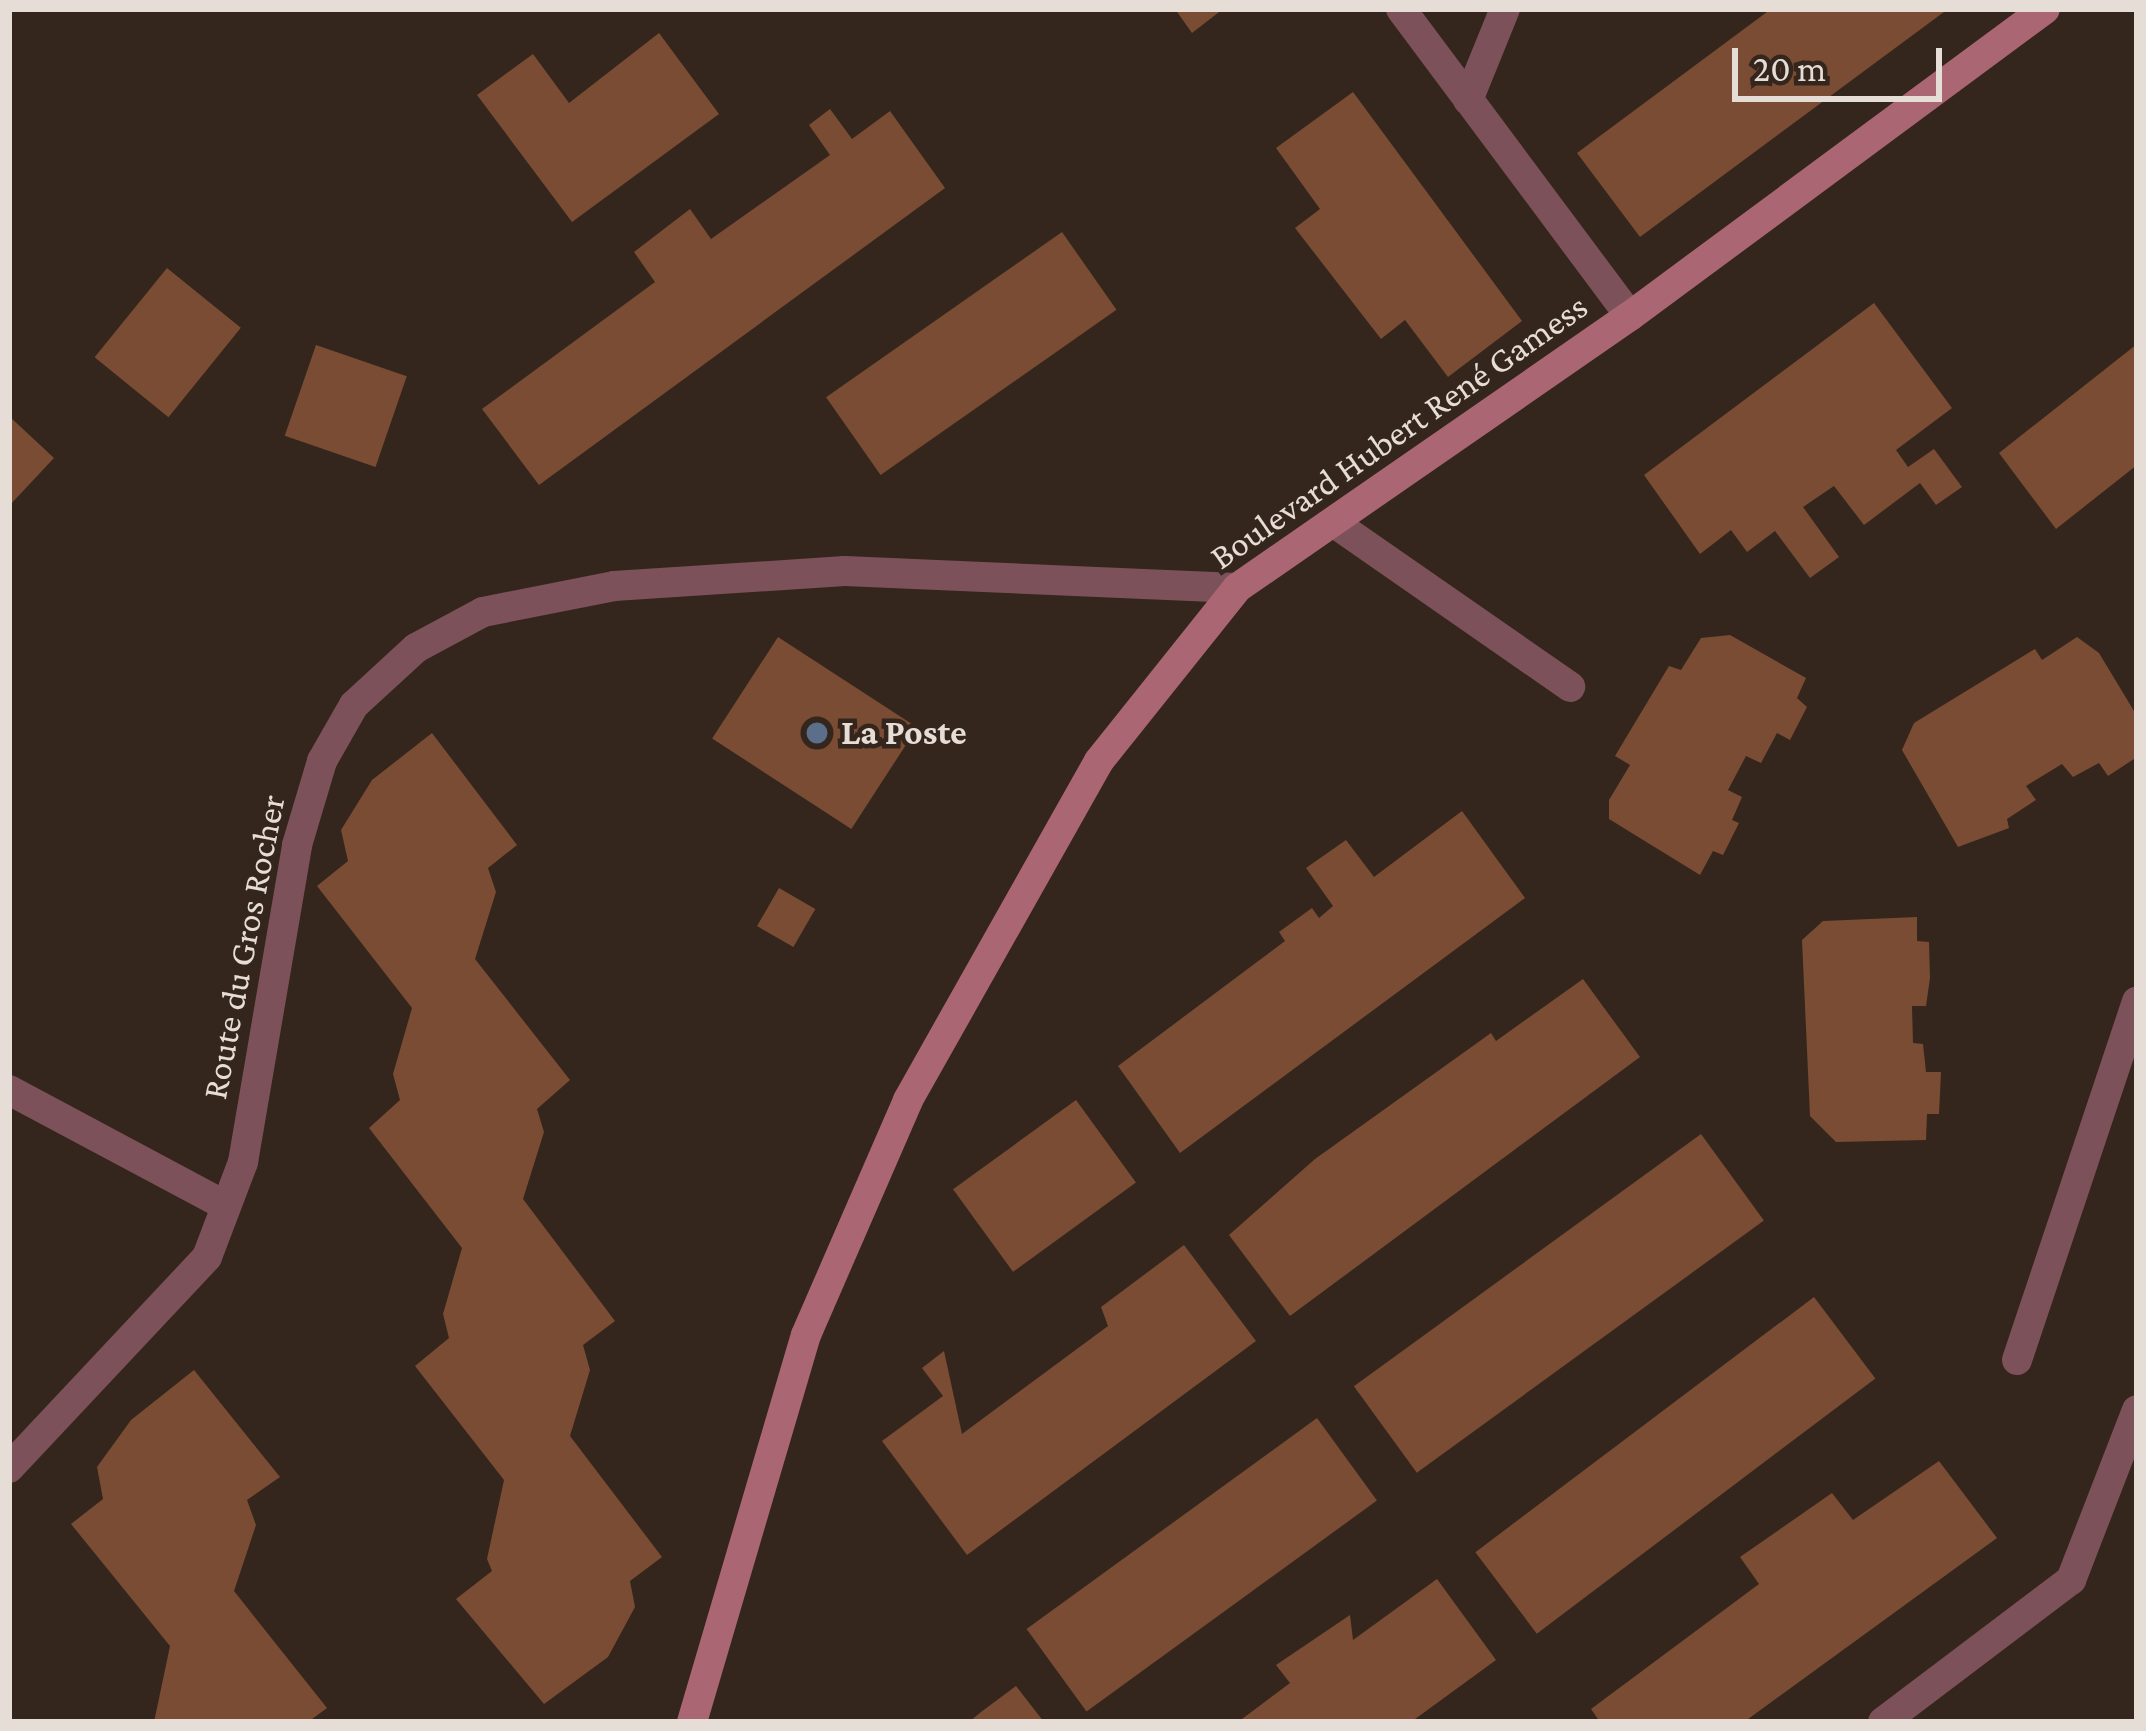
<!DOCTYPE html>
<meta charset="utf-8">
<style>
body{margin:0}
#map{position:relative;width:2146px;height:1731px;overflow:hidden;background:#34261d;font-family:"Crimson Pro",serif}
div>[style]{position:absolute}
.building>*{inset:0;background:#7a4c33;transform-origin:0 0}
.lane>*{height:30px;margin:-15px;padding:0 15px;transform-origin:15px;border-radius:15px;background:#7d5159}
.street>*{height:30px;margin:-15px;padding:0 15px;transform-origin:15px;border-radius:15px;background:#7d5159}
.secondary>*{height:30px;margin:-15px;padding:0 15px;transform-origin:15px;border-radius:15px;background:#ab6674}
.dots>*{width:33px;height:33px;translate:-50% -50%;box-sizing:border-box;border:6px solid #34261d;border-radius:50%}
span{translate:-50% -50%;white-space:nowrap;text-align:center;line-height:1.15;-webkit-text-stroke:9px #34261d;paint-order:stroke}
.street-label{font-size:36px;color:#e6ddd6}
.poi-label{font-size:36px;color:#e6ddd6;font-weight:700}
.left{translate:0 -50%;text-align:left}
.frame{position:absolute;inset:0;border:12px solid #e6ddd6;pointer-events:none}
.scale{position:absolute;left:1732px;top:48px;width:210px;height:54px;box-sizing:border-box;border:6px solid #e6ddd6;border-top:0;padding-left:15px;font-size:36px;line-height:42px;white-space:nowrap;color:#e6ddd6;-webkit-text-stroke:9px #34261d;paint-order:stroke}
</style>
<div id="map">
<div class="building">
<i style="clip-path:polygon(1175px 9px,1223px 9px,1192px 33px)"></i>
<i style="clip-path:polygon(1771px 9px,1948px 9px,1640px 237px,1577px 153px)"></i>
<i style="clip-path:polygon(659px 33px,719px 114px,572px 222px,477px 95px,533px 54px,569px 103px)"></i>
<i style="clip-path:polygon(1353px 92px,1522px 321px,1448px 377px,1405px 320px,1381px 339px,1295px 228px,1320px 209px,1276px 148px)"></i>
<i style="clip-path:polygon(830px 109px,852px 139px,890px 111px,945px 188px,539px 485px,482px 409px,655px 282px,634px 252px,690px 209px,711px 239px,830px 155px,809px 125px)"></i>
<i style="left:1062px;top:232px;width:95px;height:288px;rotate:55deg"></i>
<i style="left:167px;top:268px;width:95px;height:115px;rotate:39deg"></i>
<i style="clip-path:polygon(1874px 303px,1952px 408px,1896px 450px,1908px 467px,1934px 449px,1962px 487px,1936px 505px,1920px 483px,1864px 525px,1834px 486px,1803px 507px,1839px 557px,1810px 578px,1775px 531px,1747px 552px,1731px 530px,1700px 554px,1644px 475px)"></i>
<i style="clip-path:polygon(2137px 344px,2137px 465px,2056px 529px,1999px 453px)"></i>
<i style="left:316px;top:345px;width:96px;height:96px;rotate:19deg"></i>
<i style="clip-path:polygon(9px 416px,54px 458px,9px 506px)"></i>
<i style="clip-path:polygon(1730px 635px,1806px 678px,1797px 698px,1807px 707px,1790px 740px,1777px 733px,1761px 763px,1746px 756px,1728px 790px,1742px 797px,1732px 820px,1739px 823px,1723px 855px,1713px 851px,1700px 875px,1609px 819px,1609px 800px,1630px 765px,1615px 756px,1669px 666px,1681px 670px,1701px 638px)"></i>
<i style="left:778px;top:637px;width:166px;height:121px;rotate:33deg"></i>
<i style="clip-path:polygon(2077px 637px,2099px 653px,2137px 716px,2137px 757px,2108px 776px,2099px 763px,2073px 777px,2062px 764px,2026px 786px,2036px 800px,2007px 819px,2009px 828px,1958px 847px,1902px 750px,1914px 723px,2035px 649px,2042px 660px)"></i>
<i style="clip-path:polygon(432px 733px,517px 845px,488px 868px,496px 892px,475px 959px,570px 1080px,537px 1109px,544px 1132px,523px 1199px,615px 1321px,583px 1345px,590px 1370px,570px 1436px,662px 1557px,630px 1581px,635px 1607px,608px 1657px,544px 1704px,456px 1599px,492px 1571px,487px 1559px,504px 1480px,415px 1366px,449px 1338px,443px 1314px,462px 1248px,369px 1128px,400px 1100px,393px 1074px,412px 1008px,317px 886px,348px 861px,341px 830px,372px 780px)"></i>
<i style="clip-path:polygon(1462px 811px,1525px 898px,1180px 1153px,1118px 1066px,1285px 941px,1279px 932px,1312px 908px,1319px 918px,1333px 906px,1306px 868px,1346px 840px,1374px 877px)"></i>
<i style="left:779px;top:888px;width:42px;height:44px;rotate:30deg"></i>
<i style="clip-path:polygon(1917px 917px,1917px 941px,1929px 942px,1930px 978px,1926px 1006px,1912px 1006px,1913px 1043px,1923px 1044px,1926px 1072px,1941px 1072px,1939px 1114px,1927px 1114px,1926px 1140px,1836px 1142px,1810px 1116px,1802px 940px,1823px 921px)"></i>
<i style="clip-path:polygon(1583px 979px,1640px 1057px,1290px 1316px,1229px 1235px,1315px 1159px,1491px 1033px,1496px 1041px)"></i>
<i style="left:1076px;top:1100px;width:102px;height:152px;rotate:54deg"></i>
<i style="left:1701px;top:1134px;width:107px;height:429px;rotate:54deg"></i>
<i style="clip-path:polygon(1184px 1245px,1256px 1341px,967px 1555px,882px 1441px,943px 1396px,922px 1368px,944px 1351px,962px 1434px,1108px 1326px,1101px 1307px)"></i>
<i style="left:1814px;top:1297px;width:102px;height:424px;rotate:53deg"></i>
<i style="clip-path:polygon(194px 1370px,280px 1477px,247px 1500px,256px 1525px,234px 1591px,327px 1708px,308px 1722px,154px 1722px,170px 1646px,71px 1524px,103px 1499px,97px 1467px,131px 1420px)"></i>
<i style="left:1317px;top:1418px;width:102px;height:359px;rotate:54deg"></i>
<i style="clip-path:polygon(1939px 1461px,1997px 1538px,1744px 1722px,1600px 1722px,1591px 1709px,1759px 1584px,1740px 1557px,1832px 1493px,1853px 1520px)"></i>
<i style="clip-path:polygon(1437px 1579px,1496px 1660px,1411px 1722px,1238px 1722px,1290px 1683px,1276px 1665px,1350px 1615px,1353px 1640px)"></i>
<i style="clip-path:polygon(1016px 1686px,1044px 1722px,969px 1722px,981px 1712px)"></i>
</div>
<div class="lane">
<i style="left:1401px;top:9px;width:383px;rotate:53.3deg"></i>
<i style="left:1468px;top:100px;width:98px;rotate:-67.9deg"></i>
<i style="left:1333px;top:522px;width:289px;rotate:34.8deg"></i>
<i style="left:2017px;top:1360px;width:378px;rotate:-71.5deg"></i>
</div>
<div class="street">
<i style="left:9px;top:1090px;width:246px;rotate:28.1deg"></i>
<i style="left:9px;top:1468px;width:289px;rotate:-46.8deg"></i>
<i style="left:207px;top:1257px;width:102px;rotate:-69.2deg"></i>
<i style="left:243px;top:1162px;width:322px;rotate:-80.3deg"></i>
<i style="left:297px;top:845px;width:88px;rotate:-73.4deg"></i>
<i style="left:322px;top:761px;width:64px;rotate:-60.3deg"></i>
<i style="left:354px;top:705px;width:84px;rotate:-42.6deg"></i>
<i style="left:416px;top:648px;width:76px;rotate:-28.2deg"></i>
<i style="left:483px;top:612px;width:134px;rotate:-11.2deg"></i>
<i style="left:614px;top:586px;width:231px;rotate:-3.7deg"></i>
<i style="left:845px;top:571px;width:392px;rotate:2.5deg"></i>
<i style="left:1883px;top:1722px;width:236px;rotate:-37.1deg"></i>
<i style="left:2071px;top:1580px;width:182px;rotate:-68.8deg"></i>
</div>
<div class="secondary">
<i style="left:692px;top:1722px;width:403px;rotate:-73.6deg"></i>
<i style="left:806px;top:1335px;width:256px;rotate:-66.5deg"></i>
<i style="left:908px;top:1100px;width:389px;rotate:-60.6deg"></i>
<i style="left:1099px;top:761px;width:221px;rotate:-51.4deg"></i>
<i style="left:1237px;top:588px;width:478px;rotate:-34.7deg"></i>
<i style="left:1630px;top:316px;width:516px;rotate:-36.49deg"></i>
</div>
<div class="dots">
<i style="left:817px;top:733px;background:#5c6f8a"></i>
</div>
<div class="street-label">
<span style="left:1399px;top:432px;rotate:-35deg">Boulevard Hubert René Gamess</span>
<span style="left:244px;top:947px;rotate:-79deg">Route du Gros Rocher</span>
</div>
<div class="poi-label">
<span class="left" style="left:841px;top:733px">La Poste</span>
</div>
<div class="frame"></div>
<div class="scale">20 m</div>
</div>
